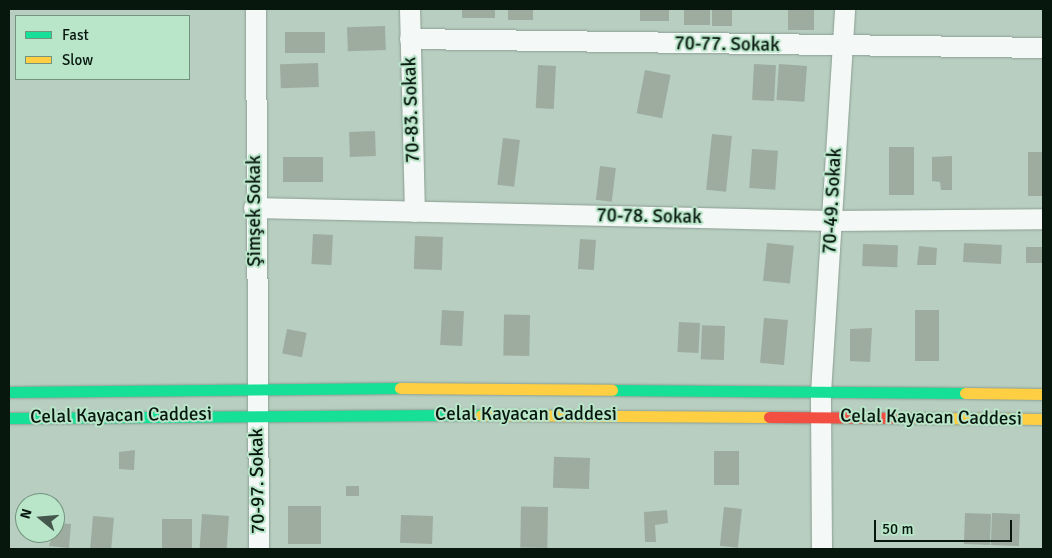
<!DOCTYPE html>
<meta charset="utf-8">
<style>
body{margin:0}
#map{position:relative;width:1052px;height:558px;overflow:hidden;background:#b7cec0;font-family:Signika,sans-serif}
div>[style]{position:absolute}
.building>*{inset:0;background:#9dac9f;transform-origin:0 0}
.roads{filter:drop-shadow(0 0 1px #8c9e93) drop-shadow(0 0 1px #8c9e93)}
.street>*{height:20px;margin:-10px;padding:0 10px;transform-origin:10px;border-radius:10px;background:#f4f8f6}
.fast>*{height:11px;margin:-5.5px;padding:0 5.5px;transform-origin:5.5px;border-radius:5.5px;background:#16e098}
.slow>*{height:11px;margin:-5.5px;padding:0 5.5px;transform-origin:5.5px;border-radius:5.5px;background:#ffcf43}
.jam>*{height:11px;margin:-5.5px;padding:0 5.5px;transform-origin:5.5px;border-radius:5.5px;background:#f24e42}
span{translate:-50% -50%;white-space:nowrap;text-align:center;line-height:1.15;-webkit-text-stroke:4px #b9e5c9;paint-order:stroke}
.street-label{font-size:19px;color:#07170e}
.frame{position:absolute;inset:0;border:10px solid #07170e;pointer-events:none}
.legend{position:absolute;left:15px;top:15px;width:175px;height:65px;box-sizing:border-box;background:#b9e5c9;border:1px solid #72937e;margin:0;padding:6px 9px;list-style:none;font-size:15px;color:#07170e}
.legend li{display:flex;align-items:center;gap:10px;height:25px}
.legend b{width:25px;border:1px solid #72937e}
.north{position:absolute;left:15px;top:493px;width:50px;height:50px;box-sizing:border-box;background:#b9e5c9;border:1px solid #72937e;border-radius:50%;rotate:287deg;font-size:14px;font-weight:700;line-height:20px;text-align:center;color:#07170e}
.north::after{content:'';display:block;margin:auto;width:18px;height:22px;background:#45574c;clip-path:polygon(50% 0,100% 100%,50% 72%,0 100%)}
.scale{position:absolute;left:874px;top:520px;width:138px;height:22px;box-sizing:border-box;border:2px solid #07170e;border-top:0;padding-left:6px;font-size:15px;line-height:18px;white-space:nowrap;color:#07170e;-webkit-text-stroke:4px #b9e5c9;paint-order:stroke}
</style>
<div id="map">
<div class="building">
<i style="left:462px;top:9px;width:33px;height:9px"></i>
<i style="left:508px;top:9px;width:25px;height:11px"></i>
<i style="left:640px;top:9px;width:29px;height:12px"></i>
<i style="left:684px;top:9px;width:26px;height:16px"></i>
<i style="left:712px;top:9px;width:20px;height:17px"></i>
<i style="left:788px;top:9px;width:26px;height:21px"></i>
<i style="left:385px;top:26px;width:24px;height:38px;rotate:88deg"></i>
<i style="left:285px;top:32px;width:40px;height:21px"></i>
<i style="left:318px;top:63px;width:24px;height:38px;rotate:88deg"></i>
<i style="left:754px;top:64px;width:22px;height:36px;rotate:3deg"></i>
<i style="left:779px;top:64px;width:28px;height:36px;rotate:4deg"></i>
<i style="left:538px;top:65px;width:18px;height:43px;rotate:3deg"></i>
<i style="left:645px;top:70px;width:26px;height:44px;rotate:11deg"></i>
<i style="left:375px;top:131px;width:25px;height:26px;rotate:88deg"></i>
<i style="left:712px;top:134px;width:20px;height:56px;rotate:6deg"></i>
<i style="left:503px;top:138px;width:17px;height:47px;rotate:7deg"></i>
<i style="left:889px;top:147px;width:25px;height:48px"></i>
<i style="left:752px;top:149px;width:26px;height:39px;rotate:4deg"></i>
<i style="left:1028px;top:152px;width:15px;height:44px"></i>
<i style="clip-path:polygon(952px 156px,952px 190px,941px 190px,940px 182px,932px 181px,932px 157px)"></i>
<i style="left:323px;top:157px;width:25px;height:40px;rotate:90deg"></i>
<i style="left:600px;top:166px;width:16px;height:34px;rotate:7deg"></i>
<i style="left:313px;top:234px;width:20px;height:30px;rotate:3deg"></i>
<i style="left:415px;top:236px;width:28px;height:33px;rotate:2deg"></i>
<i style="left:580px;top:239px;width:16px;height:30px;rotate:4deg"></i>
<i style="left:767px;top:243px;width:27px;height:38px;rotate:6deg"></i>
<i style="left:964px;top:243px;width:38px;height:19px;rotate:3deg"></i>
<i style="left:863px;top:244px;width:35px;height:22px;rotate:2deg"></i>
<i style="clip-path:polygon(919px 246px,937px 248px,936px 265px,917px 265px)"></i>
<i style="left:1043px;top:247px;width:16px;height:17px;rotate:90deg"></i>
<i style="left:442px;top:310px;width:22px;height:35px;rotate:3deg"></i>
<i style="left:939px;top:310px;width:51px;height:24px;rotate:90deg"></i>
<i style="left:530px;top:315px;width:41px;height:26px;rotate:91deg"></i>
<i style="left:764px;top:318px;width:24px;height:45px;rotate:5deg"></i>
<i style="left:679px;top:322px;width:21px;height:30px;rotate:3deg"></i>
<i style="left:725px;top:326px;width:34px;height:23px;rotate:92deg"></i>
<i style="clip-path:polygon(872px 328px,870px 362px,850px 361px,850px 329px)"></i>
<i style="left:287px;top:329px;width:20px;height:25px;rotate:11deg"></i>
<i style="clip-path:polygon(135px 450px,134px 470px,119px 469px,119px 452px)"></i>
<i style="left:739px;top:451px;width:34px;height:25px;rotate:90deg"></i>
<i style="left:590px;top:458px;width:31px;height:36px;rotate:92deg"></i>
<i style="left:346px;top:486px;width:13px;height:10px"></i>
<i style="left:288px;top:506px;width:33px;height:38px"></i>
<i style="left:548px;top:507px;width:41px;height:27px;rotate:91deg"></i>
<i style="left:724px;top:507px;width:18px;height:39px;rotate:6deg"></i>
<i style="clip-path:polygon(667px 510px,668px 523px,655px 525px,656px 542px,645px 542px,644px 512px)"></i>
<i style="left:202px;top:514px;width:27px;height:35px;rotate:4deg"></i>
<i style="left:991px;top:514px;width:31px;height:26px;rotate:92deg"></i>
<i style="left:1020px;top:514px;width:32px;height:28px;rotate:92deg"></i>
<i style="left:93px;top:516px;width:21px;height:33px;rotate:5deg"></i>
<i style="left:433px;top:516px;width:28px;height:32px;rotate:92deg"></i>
<i style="left:192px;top:519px;width:30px;height:30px;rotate:90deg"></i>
<i style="clip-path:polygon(55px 523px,71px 524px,69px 548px,49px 546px)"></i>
</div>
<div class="roads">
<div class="street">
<i style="left:256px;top:9px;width:540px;rotate:89.68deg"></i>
<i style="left:410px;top:9px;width:203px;rotate:88.6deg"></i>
<i style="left:410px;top:39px;width:633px;rotate:0.81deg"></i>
<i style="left:254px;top:208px;width:578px;rotate:1.29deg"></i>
<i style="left:832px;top:221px;width:211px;rotate:-0.5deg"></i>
<i style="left:822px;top:549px;width:156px;rotate:-90.4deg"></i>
<i style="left:821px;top:393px;width:385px;rotate:-86.4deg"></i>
</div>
<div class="fast">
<i style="left:612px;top:390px;width:353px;rotate:0.5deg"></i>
<i style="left:9px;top:392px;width:391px;rotate:-0.6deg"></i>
<i style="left:9px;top:418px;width:472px;rotate:-0.4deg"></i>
</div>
<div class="slow">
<i style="left:400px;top:388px;width:212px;rotate:0.5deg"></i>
<i style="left:965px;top:393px;width:78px;rotate:0.7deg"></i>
<i style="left:481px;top:415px;width:288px;rotate:0.4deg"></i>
<i style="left:913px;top:418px;width:130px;rotate:0.4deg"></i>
</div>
<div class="jam">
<i style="left:769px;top:417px;width:144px;rotate:0.4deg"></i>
</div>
</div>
<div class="street-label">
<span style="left:727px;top:45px;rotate:1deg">70-77. Sokak</span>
<span style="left:412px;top:110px;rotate:-92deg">70-83. Sokak</span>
<span style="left:833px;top:201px;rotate:-87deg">70-49. Sokak</span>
<span style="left:255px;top:211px;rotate:-90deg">Şimşek Sokak</span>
<span style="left:649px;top:217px;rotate:1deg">70-78. Sokak</span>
<span style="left:526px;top:415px">Celal Kayacan Caddesi</span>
<span style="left:121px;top:416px;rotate:-1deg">Celal Kayacan Caddesi</span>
<span style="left:931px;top:418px;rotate:1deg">Celal Kayacan Caddesi</span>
<span style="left:258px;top:481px;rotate:-91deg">70-97. Sokak</span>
</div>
<div class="frame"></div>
<ul class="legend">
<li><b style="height:6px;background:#16e098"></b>Fast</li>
<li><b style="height:6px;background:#ffcf43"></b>Slow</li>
</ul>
<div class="north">N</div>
<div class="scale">50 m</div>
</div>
